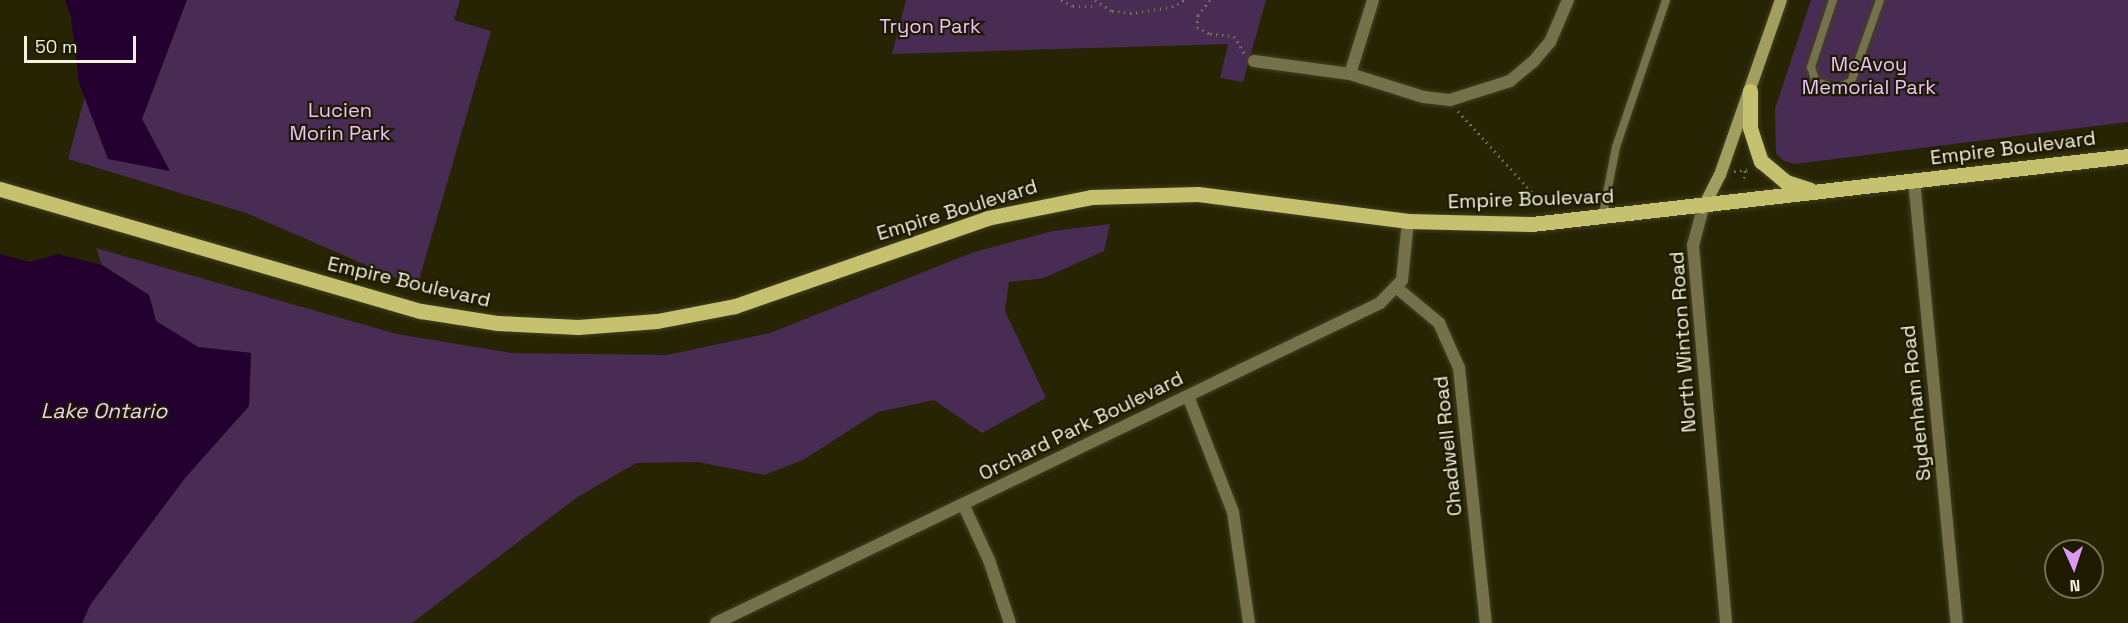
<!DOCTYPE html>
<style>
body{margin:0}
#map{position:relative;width:2128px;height:623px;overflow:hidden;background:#262403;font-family:"Space Grotesk",sans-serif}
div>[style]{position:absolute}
.green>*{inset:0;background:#492c53}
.water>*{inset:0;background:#23002f}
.path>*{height:3px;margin-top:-1.5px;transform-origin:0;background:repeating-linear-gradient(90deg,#76755a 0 1.5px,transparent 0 6px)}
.roads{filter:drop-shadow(0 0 2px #434122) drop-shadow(0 0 2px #434122)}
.service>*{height:8px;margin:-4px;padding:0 4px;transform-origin:4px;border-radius:4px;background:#74714b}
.minor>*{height:12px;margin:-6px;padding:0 6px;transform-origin:6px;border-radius:6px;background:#74714b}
.secondary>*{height:12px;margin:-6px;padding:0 6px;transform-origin:6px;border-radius:6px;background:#a29e5f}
.primary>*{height:15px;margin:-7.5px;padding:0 7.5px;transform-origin:7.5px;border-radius:7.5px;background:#c6c16e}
span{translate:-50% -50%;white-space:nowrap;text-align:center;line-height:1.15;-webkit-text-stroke:4.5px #1d1a00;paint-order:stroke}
.park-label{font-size:20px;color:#edc2fd}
.street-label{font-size:20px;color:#f2f2df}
.water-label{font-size:21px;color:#ebcff6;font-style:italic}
.north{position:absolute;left:2044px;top:539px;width:60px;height:60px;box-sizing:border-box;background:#1d1a00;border:2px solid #727059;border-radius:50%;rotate:177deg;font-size:16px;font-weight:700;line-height:24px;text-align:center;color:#f2f2df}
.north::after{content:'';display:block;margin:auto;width:21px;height:27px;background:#dc99f4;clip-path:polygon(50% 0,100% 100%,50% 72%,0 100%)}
.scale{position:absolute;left:24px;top:36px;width:112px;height:27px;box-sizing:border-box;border:3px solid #f2f2df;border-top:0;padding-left:8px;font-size:18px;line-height:21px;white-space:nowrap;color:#f2f2df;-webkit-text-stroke:4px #1d1a00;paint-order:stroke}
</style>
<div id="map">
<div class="green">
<i style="clip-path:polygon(111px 0,460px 0,454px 20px,491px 31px,417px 287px,246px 213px,68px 159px)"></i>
<i style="clip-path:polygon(906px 0,1266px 0,1243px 82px,1220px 78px,1228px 44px,892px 54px)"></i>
<i style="clip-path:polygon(1811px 0,2128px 0,2128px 122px,1795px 164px,1784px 161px,1776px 154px,1775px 109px)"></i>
<i style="clip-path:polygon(1110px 224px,1104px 251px,1044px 278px,1009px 282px,1005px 311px,1046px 398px,982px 433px,934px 400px,878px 412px,803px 460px,764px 475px,698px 462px,636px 463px,576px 498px,412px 623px,82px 623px,90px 605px,185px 478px,249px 406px,251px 353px,198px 347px,156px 321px,149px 295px,102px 265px,96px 248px,397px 334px,511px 353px,667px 355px,770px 333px,974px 252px,1053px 231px)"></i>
</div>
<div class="water">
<i style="clip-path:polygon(65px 0,187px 0,142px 119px,170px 171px,108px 159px,79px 83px,71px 17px)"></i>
<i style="clip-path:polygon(0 254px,30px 262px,58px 254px,102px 265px,149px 295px,156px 321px,198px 347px,251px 353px,249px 406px,185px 478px,90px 605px,82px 623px,0 623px)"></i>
</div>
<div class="path">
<i style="left:1061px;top:0;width:13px;rotate:27deg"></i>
<i style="left:1073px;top:6px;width:24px"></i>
<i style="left:1095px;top:0;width:20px;rotate:33deg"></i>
<i style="left:1112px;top:11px;width:18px;rotate:6deg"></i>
<i style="left:1130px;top:13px;width:42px;rotate:-8.1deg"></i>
<i style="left:1172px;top:7px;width:14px;rotate:-30deg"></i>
<i style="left:1210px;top:0;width:19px;rotate:129deg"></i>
<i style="left:1198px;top:15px;width:12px;rotate:95deg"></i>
<i style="left:1197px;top:27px;width:15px;rotate:28deg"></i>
<i style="left:1210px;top:34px;width:24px;rotate:5deg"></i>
<i style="left:1234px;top:36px;width:21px;rotate:59deg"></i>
<i style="left:1458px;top:111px;width:119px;rotate:47.7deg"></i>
<i style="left:1734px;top:171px;width:17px;rotate:-7deg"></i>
<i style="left:1744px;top:178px;width:8px;rotate:-83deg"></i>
</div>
<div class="roads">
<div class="service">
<i style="left:1833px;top:0;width:71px;rotate:108.2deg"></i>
<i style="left:1811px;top:67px;width:16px;rotate:72deg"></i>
<i style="left:1816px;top:82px;width:21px;rotate:17deg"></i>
<i style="left:1836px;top:88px;width:16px;rotate:-22deg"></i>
<i style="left:1851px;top:82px;width:87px;rotate:-70.5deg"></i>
<i style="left:1602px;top:219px;width:73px;rotate:-79deg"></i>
<i style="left:1616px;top:147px;width:155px;rotate:-71.2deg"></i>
</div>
<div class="minor">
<i style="left:1254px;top:61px;width:97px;rotate:7.7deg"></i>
<i style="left:1350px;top:74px;width:77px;rotate:17.3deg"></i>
<i style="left:1424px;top:97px;width:26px;rotate:7deg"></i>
<i style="left:1450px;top:100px;width:63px;rotate:-17.6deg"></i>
<i style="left:1510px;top:81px;width:30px;rotate:-40deg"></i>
<i style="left:1533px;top:62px;width:26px;rotate:-50deg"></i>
<i style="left:1550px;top:42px;width:46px;rotate:-66.8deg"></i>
<i style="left:1350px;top:74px;width:77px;rotate:-72.7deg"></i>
<i style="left:1914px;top:180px;width:445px;rotate:84.5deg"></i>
<i style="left:1703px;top:208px;width:38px;rotate:105deg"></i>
<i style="left:1693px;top:245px;width:379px;rotate:85deg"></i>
<i style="left:1397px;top:288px;width:55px;rotate:39.8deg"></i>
<i style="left:1439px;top:323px;width:49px;rotate:66deg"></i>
<i style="left:1459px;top:368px;width:256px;rotate:84deg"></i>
<i style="left:1188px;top:396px;width:124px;rotate:68.8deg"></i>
<i style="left:1233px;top:512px;width:112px;rotate:81.8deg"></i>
<i style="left:963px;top:504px;width:62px;rotate:65.1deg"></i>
<i style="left:989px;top:560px;width:66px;rotate:71.6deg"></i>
<i style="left:716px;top:623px;width:737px;rotate:-25.73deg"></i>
<i style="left:1380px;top:303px;width:32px;rotate:-46deg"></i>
<i style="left:1402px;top:280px;width:59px;rotate:-84.2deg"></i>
</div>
<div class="secondary">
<i style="left:1703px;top:208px;width:37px;rotate:-63deg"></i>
<i style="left:1720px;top:175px;width:185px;rotate:-70.8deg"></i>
</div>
<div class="primary">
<i style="left:1750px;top:91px;width:37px;rotate:90deg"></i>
<i style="left:1750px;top:128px;width:35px;rotate:72deg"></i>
<i style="left:1761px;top:161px;width:33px;rotate:40deg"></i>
<i style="left:1786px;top:182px;width:25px;rotate:18deg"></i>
<i style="left:0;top:189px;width:438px;rotate:16.2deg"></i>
<i style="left:421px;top:311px;width:78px;rotate:8.9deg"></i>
<i style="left:498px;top:323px;width:80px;rotate:2.9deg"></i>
<i style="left:578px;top:327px;width:79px;rotate:-4.3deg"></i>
<i style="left:657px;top:321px;width:79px;rotate:-10.9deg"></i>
<i style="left:735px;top:306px;width:267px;rotate:-19.2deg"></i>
<i style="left:987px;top:218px;width:106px;rotate:-11.4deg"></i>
<i style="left:1091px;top:197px;width:107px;rotate:-1.6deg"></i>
<i style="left:1198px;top:194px;width:212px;rotate:7.3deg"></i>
<i style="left:1408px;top:221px;width:124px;rotate:1.4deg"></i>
<i style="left:1532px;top:224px;width:600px;rotate:-6.51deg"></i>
</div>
</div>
<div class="park-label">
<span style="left:930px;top:26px">Tryon Park</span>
<span style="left:1869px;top:76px">McAvoy<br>Memorial Park</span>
<span style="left:340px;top:122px">Lucien<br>Morin Park</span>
</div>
<div class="street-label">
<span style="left:2013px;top:148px;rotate:-7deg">Empire Boulevard</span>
<span style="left:1531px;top:199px;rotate:-2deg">Empire Boulevard</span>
<span style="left:957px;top:210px;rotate:-17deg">Empire Boulevard</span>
<span style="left:409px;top:282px;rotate:13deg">Empire Boulevard</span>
<span style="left:1683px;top:342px;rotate:-94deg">North Winton Road</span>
<span style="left:1916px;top:403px;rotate:-96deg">Sydenham Road</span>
<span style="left:1081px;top:426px;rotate:-26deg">Orchard Park Boulevard</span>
<span style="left:1448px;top:446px;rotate:-96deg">Chadwell Road</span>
</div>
<div class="water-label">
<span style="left:104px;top:411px">Lake Ontario</span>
</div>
<div class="north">N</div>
<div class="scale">50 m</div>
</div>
